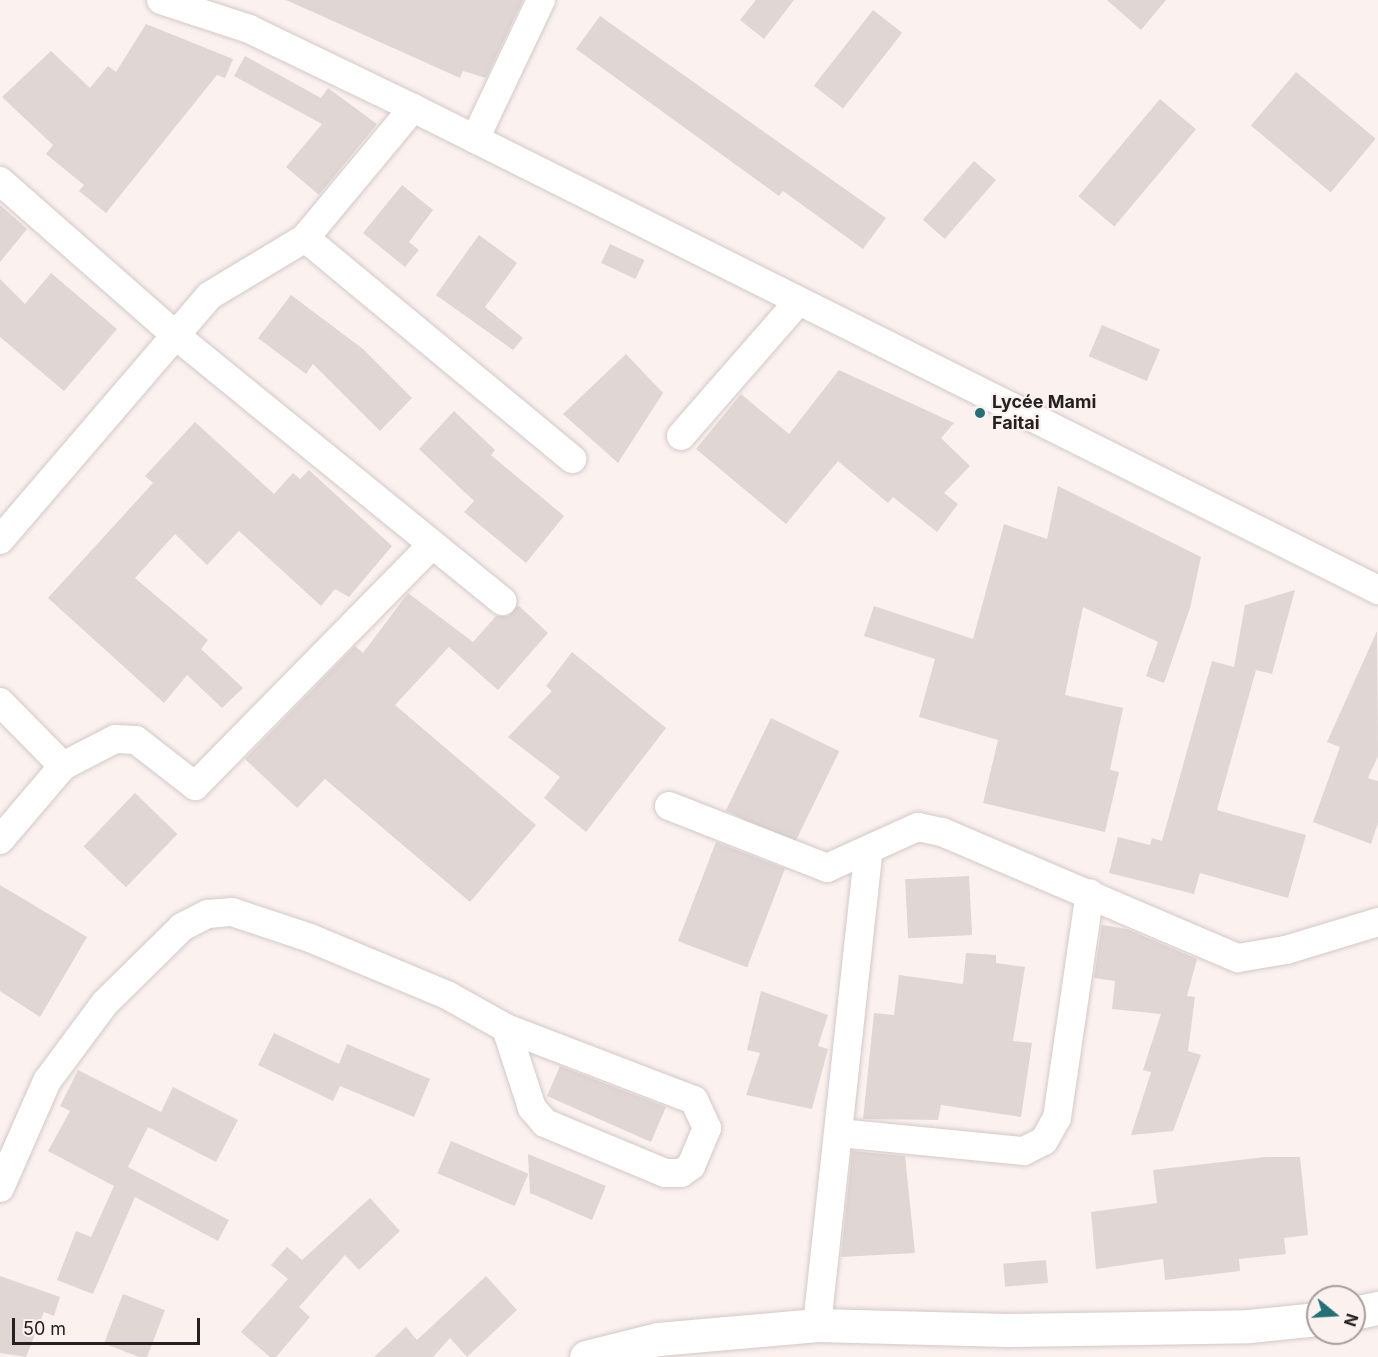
<!DOCTYPE html>
<meta charset="utf-8">
<style>
body{margin:0}
#map{position:relative;width:1378px;height:1357px;overflow:hidden;background:#fbf1ef;font-family:Inter,sans-serif}
div>[style]{position:absolute}
.building>*{inset:0;background:#e0d6d4;transform-origin:0 0}
.roads{filter:drop-shadow(0 0 2px #d2c9c7) drop-shadow(0 0 2px #d2c9c7)}
.minor>*{height:28px;margin:-14px;padding:0 14px;transform-origin:14px;border-radius:14px;background:#fff}
.major>*{height:33px;margin:-16.5px;padding:0 16.5px;transform-origin:16.5px;border-radius:16.5px;background:#fff}
.dots>*{width:16px;height:16px;translate:-50% -50%;box-sizing:border-box;border:3px solid #fbf1ef;border-radius:50%}
span{translate:-50% -50%;white-space:nowrap;text-align:center;line-height:1.15;-webkit-text-stroke:4.5px #fbf1ef;paint-order:stroke}
.poi-label{font-size:18px;color:#252120;font-weight:700}
.left{translate:0 -50%;text-align:left}
.north{position:absolute;left:1306px;top:1285px;width:60px;height:60px;box-sizing:border-box;background:#fbf1ef;border:2px solid #a59e9c;border-radius:50%;rotate:108deg;font-size:16px;font-weight:700;line-height:24px;text-align:center;color:#252120}
.north::after{content:'';display:block;margin:auto;width:21px;height:27px;background:#257076;clip-path:polygon(50% 0,100% 100%,50% 72%,0 100%)}
.scale{position:absolute;left:12px;top:1318px;width:188px;height:27px;box-sizing:border-box;border:3px solid #252120;border-top:0;padding-left:8px;font-size:18px;line-height:21px;white-space:nowrap;color:#252120;-webkit-text-stroke:4px #fbf1ef;paint-order:stroke}
</style>
<div id="map">
<div class="building">
<i style="clip-path:polygon(286px 0,523px 0,486px 78px,463px 71px,460px 78px)"></i>
<i style="clip-path:polygon(756px 0,794px 0,764px 39px,740px 20px)"></i>
<i style="clip-path:polygon(1107px 0,1166px 0,1141px 30px)"></i>
<i style="left:873px;top:10px;width:37px;height:96px;rotate:38deg"></i>
<i style="clip-path:polygon(600px 16px,886px 218px,863px 249px,783px 191px,779px 196px,576px 49px)"></i>
<i style="clip-path:polygon(146px 24px,233px 59px,225px 78px,217px 75px,106px 213px,79px 191px,84px 185px,46px 154px,53px 145px,2px 97px,51px 51px,90px 88px,108px 66px,116px 72px)"></i>
<i style="clip-path:polygon(245px 56px,321px 98px,328px 88px,377px 124px,319px 195px,286px 167px,322px 124px,234px 76px)"></i>
<i style="left:1296px;top:72px;width:104px;height:70px;rotate:40deg"></i>
<i style="left:1160px;top:99px;width:47px;height:127px;rotate:40deg"></i>
<i style="left:974px;top:161px;width:29px;height:78px;rotate:41deg"></i>
<i style="clip-path:polygon(402px 185px,433px 210px,409px 242px,419px 250px,405px 267px,363px 233px)"></i>
<i style="clip-path:polygon(0 205px,27px 229px,0 262px)"></i>
<i style="clip-path:polygon(479px 235px,517px 263px,485px 307px,523px 338px,513px 350px,436px 295px)"></i>
<i style="left:610px;top:244px;width:38px;height:21px;rotate:25deg"></i>
<i style="clip-path:polygon(51px 273px,117px 329px,64px 391px,0 337px,0 279px,25px 304px)"></i>
<i style="clip-path:polygon(291px 295px,363px 349px,412px 398px,380px 431px,313px 364px,306px 374px,258px 338px)"></i>
<i style="left:1102px;top:325px;width:63px;height:34px;rotate:23deg"></i>
<i style="clip-path:polygon(626px 354px,663px 393px,618px 463px,563px 414px)"></i>
<i style="clip-path:polygon(839px 370px,954px 423px,941px 438px,970px 466px,944px 493px,958px 504px,937px 532px,893px 497px,888px 503px,838px 461px,786px 524px,696px 449px,741px 394px,789px 434px)"></i>
<i style="clip-path:polygon(454px 411px,495px 450px,491px 455px,564px 516px,526px 563px,464px 512px,474px 501px,419px 449px)"></i>
<i style="clip-path:polygon(195px 422px,274px 494px,293px 473px,300px 479px,309px 470px,392px 546px,349px 597px,335px 589px,321px 606px,239px 531px,207px 565px,175px 534px,135px 578px,208px 640px,201px 649px,243px 688px,222px 708px,187px 675px,164px 703px,48px 598px,153px 483px,145px 476px)"></i>
<i style="clip-path:polygon(1058px 486px,1201px 557px,1190px 608px,1164px 683px,1146px 676px,1158px 642px,1083px 607px,1065px 695px,1123px 708px,1110px 770px,1119px 772px,1105px 832px,983px 803px,998px 740px,919px 717px,935px 659px,864px 636px,874px 606px,973px 639px,1004px 524px,1047px 539px)"></i>
<i style="clip-path:polygon(1295px 590px,1272px 674px,1256px 670px,1217px 810px,1306px 835px,1288px 898px,1200px 873px,1194px 894px,1109px 873px,1118px 837px,1150px 845px,1152px 838px,1162px 841px,1212px 661px,1234px 667px,1245px 605px)"></i>
<i style="clip-path:polygon(408px 593px,473px 642px,496px 616px,508px 616px,518px 605px,548px 633px,498px 690px,449px 647px,395px 705px,536px 825px,470px 902px,325px 779px,297px 808px,245px 759px,355px 646px,363px 653px)"></i>
<i style="clip-path:polygon(1377px 631px,1378px 756px,1368px 778px,1378px 781px,1378px 823px,1371px 844px,1313px 822px,1340px 747px,1327px 742px)"></i>
<i style="clip-path:polygon(572px 652px,666px 728px,586px 832px,544px 798px,560px 777px,508px 737px,552px 691px,546px 686px)"></i>
<i style="left:771px;top:718px;width:76px;height:103px;rotate:26deg"></i>
<i style="left:135px;top:793px;width:59px;height:74px;rotate:44deg"></i>
<i style="left:716px;top:842px;width:74px;height:106px;rotate:21deg"></i>
<i style="left:969px;top:876px;width:59px;height:64px;rotate:87deg"></i>
<i style="clip-path:polygon(0 885px,87px 937px,40px 1017px,0 991px)"></i>
<i style="clip-path:polygon(1102px 925px,1127px 929px,1197px 959px,1187px 996px,1195px 997px,1188px 1051px,1201px 1055px,1173px 1131px,1131px 1135px,1151px 1072px,1143px 1070px,1161px 1014px,1112px 1009px,1115px 981px,1094px 978px)"></i>
<i style="clip-path:polygon(966px 953px,996px 955px,996px 963px,1025px 967px,1013px 1041px,1032px 1043px,1021px 1117px,941px 1105px,938px 1120px,863px 1119px,874px 1013px,894px 1015px,899px 975px,963px 984px)"></i>
<i style="clip-path:polygon(761px 991px,828px 1015px,818px 1046px,828px 1049px,812px 1109px,746px 1095px,760px 1053px,747px 1050px)"></i>
<i style="clip-path:polygon(274px 1033px,339px 1064px,347px 1044px,430px 1079px,414px 1117px,340px 1086px,333px 1101px,258px 1065px)"></i>
<i style="clip-path:polygon(560px 1066px,666px 1107px,651px 1142px,547px 1096px)"></i>
<i style="clip-path:polygon(78px 1070px,161px 1112px,173px 1087px,238px 1120px,216px 1162px,148px 1127px,128px 1167px,229px 1220px,218px 1241px,135px 1197px,93px 1294px,57px 1280px,76px 1231px,91px 1237px,114px 1186px,48px 1151px,70px 1111px,60px 1106px)"></i>
<i style="left:451px;top:1141px;width:84px;height:35px;rotate:23deg"></i>
<i style="clip-path:polygon(852px 1151px,905px 1156px,915px 1253px,841px 1257px)"></i>
<i style="clip-path:polygon(528px 1154px,606px 1186px,592px 1220px,530px 1193px)"></i>
<i style="clip-path:polygon(1265px 1157px,1300px 1157px,1308px 1235px,1284px 1238px,1286px 1254px,1239px 1259px,1240px 1271px,1165px 1280px,1163px 1259px,1096px 1269px,1091px 1212px,1157px 1203px,1153px 1170px)"></i>
<i style="clip-path:polygon(370px 1198px,400px 1231px,359px 1270px,345px 1255px,299px 1307px,310px 1317px,276px 1357px,270px 1357px,241px 1332px,288px 1279px,271px 1265px,287px 1247px,302px 1260px)"></i>
<i style="left:1046px;top:1260px;width:23px;height:43px;rotate:85deg"></i>
<i style="clip-path:polygon(0 1276px,60px 1297px,54px 1316px,44px 1312px,26px 1357px,0 1353px)"></i>
<i style="clip-path:polygon(486px 1276px,517px 1310px,467px 1357px,450px 1338px,433px 1357px,374px 1357px,406px 1327px,417px 1340px)"></i>
<i style="left:123px;top:1294px;width:45px;height:53px;rotate:21deg"></i>
</div>
<div class="roads">
<div class="minor">
<i style="left:161px;top:0;width:93px;rotate:18.2deg"></i>
<i style="left:249px;top:29px;width:182px;rotate:25.7deg"></i>
<i style="left:413px;top:108px;width:1079px;rotate:26.54deg"></i>
<i style="left:475px;top:139px;width:154px;rotate:-64.6deg"></i>
<i style="left:0;top:181px;width:233px;rotate:41.3deg"></i>
<i style="left:175px;top:335px;width:422px;rotate:39.1deg"></i>
<i style="left:305px;top:238px;width:347px;rotate:39.6deg"></i>
<i style="left:681px;top:436px;width:178px;rotate:-48.9deg"></i>
<i style="left:0;top:540px;width:321px;rotate:-49.4deg"></i>
<i style="left:209px;top:296px;width:112px;rotate:-31.1deg"></i>
<i style="left:305px;top:238px;width:169px;rotate:-50.3deg"></i>
<i style="left:0;top:702px;width:90px;rotate:45.5deg"></i>
<i style="left:669px;top:806px;width:170px;rotate:21.4deg"></i>
<i style="left:827px;top:868px;width:100px;rotate:-24.3deg"></i>
<i style="left:918px;top:827px;width:25px;rotate:12deg"></i>
<i style="left:942px;top:832px;width:322px;rotate:23.1deg"></i>
<i style="left:1238px;top:958px;width:49px;rotate:-9.5deg"></i>
<i style="left:1286px;top:950px;width:96px;rotate:-16.9deg"></i>
<i style="left:0;top:840px;width:97px;rotate:-49.6deg"></i>
<i style="left:63px;top:766px;width:59px;rotate:-27.4deg"></i>
<i style="left:115px;top:739px;width:21px;rotate:3deg"></i>
<i style="left:136px;top:740px;width:75px;rotate:37.9deg"></i>
<i style="left:195px;top:786px;width:338px;rotate:-45.5deg"></i>
<i style="left:839px;top:1133px;width:186px;rotate:5.6deg"></i>
<i style="left:1024px;top:1151px;width:22px;rotate:-27deg"></i>
<i style="left:1044px;top:1141px;width:26px;rotate:-61deg"></i>
<i style="left:1057px;top:1118px;width:227px;rotate:-81.7deg"></i>
<i style="left:0;top:1188px;width:117px;rotate:-66.3deg"></i>
<i style="left:47px;top:1081px;width:97px;rotate:-53.4deg"></i>
<i style="left:105px;top:1003px;width:108px;rotate:-44.6deg"></i>
<i style="left:182px;top:927px;width:29px;rotate:-27deg"></i>
<i style="left:208px;top:914px;width:24px;rotate:-5deg"></i>
<i style="left:232px;top:912px;width:82px;rotate:18.4deg"></i>
<i style="left:310px;top:938px;width:148px;rotate:22.6deg"></i>
<i style="left:447px;top:995px;width:68px;rotate:29.2deg"></i>
<i style="left:506px;top:1028px;width:201px;rotate:21deg"></i>
<i style="left:694px;top:1100px;width:31px;rotate:65deg"></i>
<i style="left:707px;top:1128px;width:41px;rotate:112.8deg"></i>
<i style="left:691px;top:1166px;width:12px;rotate:145deg"></i>
<i style="left:681px;top:1173px;width:16px;rotate:180deg"></i>
<i style="left:665px;top:1173px;width:130px;rotate:-157.4deg"></i>
<i style="left:545px;top:1123px;width:20px;rotate:-131deg"></i>
<i style="left:532px;top:1108px;width:84px;rotate:-108deg"></i>
<i style="left:817px;top:1325px;width:476px;rotate:-83.8deg"></i>
</div>
<div class="major">
<i style="left:1354px;top:1313px;width:25px;rotate:-12deg"></i>
<i style="left:586px;top:1357px;width:74px;rotate:-14deg"></i>
<i style="left:658px;top:1339px;width:160px;rotate:-5deg"></i>
<i style="left:817px;top:1325px;width:190px;rotate:1.5deg"></i>
<i style="left:1007px;top:1330px;width:242px;rotate:-0.9deg"></i>
<i style="left:1249px;top:1326px;width:69px;rotate:-5.8deg"></i>
</div>
</div>
<div class="dots">
<i style="left:980px;top:413px;background:#257076"></i>
</div>
<div class="poi-label">
<span class="left" style="left:992px;top:413px">Lycée Mami<br>Faitai</span>
</div>
<div class="north">N</div>
<div class="scale">50 m</div>
</div>
